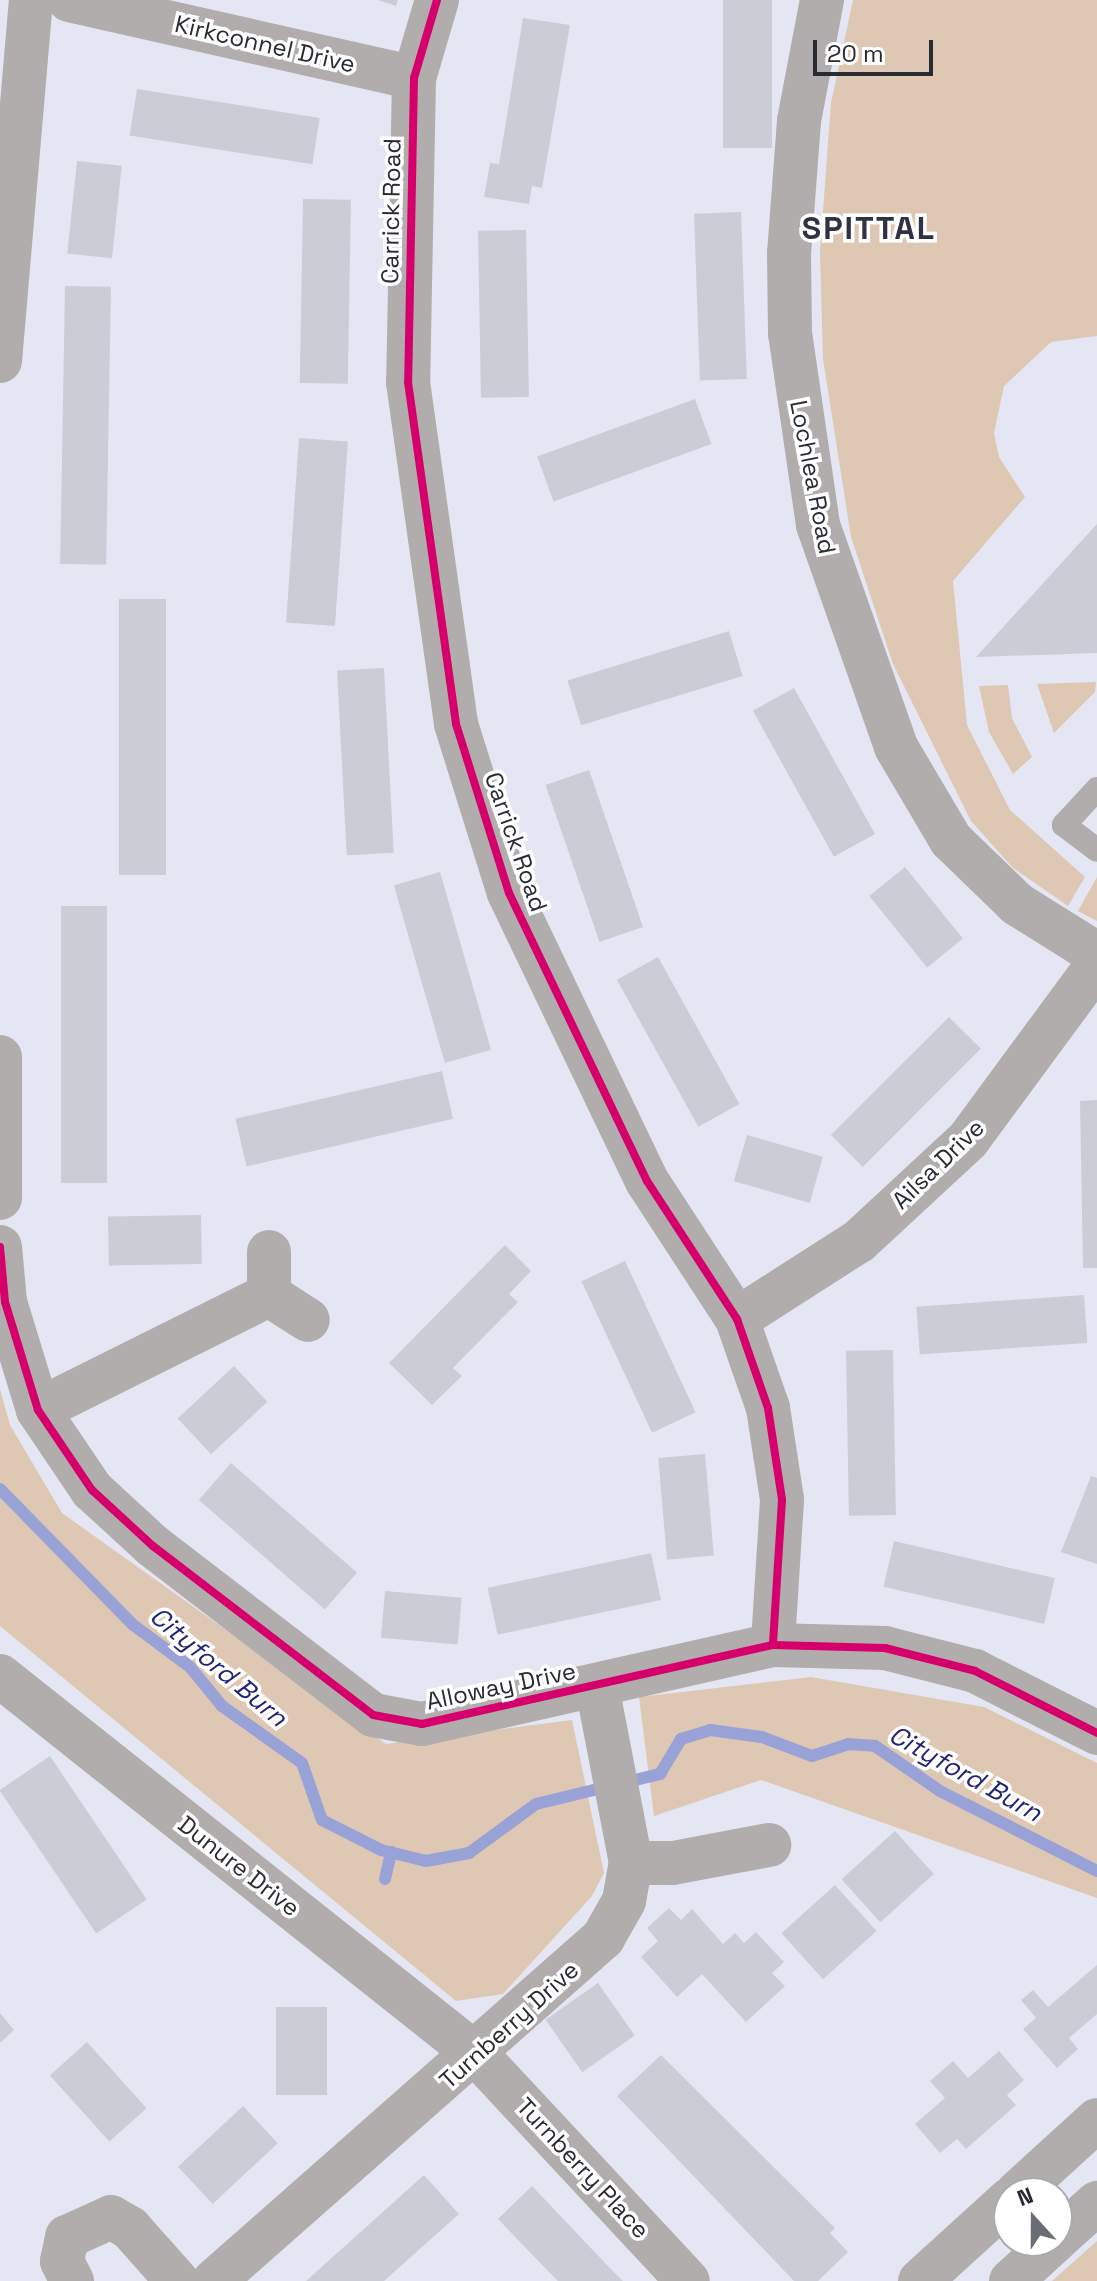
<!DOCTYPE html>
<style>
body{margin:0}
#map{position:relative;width:1097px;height:2281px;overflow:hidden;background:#e4e7f3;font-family:"Space Grotesk",sans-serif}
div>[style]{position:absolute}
.green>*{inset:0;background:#dec8b4}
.stream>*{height:12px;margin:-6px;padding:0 6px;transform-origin:6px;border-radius:6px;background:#98a2d6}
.building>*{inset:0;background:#cbcdd6;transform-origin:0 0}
.service>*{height:24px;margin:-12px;padding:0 12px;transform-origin:12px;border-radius:12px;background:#b1adac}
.minor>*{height:44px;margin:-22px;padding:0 22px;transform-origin:22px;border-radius:22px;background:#b1adac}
.tertiary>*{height:44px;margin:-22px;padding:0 22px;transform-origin:22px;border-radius:22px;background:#b1adac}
.cycleway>*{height:8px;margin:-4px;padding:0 4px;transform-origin:4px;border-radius:4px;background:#d6006c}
span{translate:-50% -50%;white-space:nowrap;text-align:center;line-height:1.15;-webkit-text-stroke:7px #fff;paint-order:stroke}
.street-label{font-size:24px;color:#292b33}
.water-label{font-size:26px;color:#222576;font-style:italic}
.district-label{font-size:32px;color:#2f3243;font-weight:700;letter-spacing:2px}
.north{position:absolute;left:993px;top:2177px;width:80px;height:80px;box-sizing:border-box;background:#fff;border:2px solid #a9aaad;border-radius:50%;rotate:339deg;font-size:22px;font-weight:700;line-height:32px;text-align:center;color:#292b33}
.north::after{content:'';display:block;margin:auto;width:28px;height:36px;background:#6a6d76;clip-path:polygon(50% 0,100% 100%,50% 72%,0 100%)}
.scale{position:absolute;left:813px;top:40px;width:120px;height:36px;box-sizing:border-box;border:4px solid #292b33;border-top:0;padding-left:10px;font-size:24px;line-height:28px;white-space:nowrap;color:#292b33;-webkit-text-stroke:6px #fff;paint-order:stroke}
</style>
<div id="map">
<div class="green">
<i style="clip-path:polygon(853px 0,1097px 0,1097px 336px,1051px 342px,1004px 386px,994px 433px,999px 457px,1025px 497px,953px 581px,967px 725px,1010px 810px,1085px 877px,1068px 906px,1013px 868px,971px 821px,893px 664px,851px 537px,823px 359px,820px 251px,831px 103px)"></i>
<i style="clip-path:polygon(1096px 682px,1095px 692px,1054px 733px,1037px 684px)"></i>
<i style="clip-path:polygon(1008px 685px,1012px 718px,1032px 757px,1013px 774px,989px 732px,979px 686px)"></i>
<i style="clip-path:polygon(1097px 877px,1097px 921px,1078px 911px)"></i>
<i style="clip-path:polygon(0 1389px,10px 1425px,62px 1513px,386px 1744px,572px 1720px,604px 1873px,592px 1896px,503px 1994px,456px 2001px,0 1626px)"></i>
<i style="clip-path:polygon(811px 1677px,984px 1707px,1097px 1763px,1097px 1898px,761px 1780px,654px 1816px,639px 1697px)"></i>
<i style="clip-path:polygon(1097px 2241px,1097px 2281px,1052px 2281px)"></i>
</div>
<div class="stream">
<i style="left:0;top:1489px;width:189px;rotate:45.6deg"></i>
<i style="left:132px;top:1624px;width:72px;rotate:36.6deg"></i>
<i style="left:190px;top:1667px;width:50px;rotate:50.6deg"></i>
<i style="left:222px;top:1706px;width:98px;rotate:35.5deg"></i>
<i style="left:302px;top:1763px;width:60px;rotate:70.7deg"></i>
<i style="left:322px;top:1820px;width:66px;rotate:27deg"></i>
<i style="left:381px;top:1850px;width:46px;rotate:13.7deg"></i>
<i style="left:426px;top:1861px;width:44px;rotate:-10.5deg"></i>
<i style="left:469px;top:1853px;width:83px;rotate:-36.2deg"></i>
<i style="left:536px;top:1804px;width:128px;rotate:-13.6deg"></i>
<i style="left:660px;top:1774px;width:41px;rotate:-59deg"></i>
<i style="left:681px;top:1739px;width:30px;rotate:-17deg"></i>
<i style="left:710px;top:1730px;width:52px;rotate:7.7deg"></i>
<i style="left:762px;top:1737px;width:53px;rotate:20.8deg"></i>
<i style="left:812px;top:1756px;width:38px;rotate:-18deg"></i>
<i style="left:848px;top:1744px;width:27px;rotate:4deg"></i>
<i style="left:875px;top:1746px;width:79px;rotate:34.7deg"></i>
<i style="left:940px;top:1791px;width:176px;rotate:27deg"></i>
<i style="left:385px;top:1879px;width:28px;rotate:-77deg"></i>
</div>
<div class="building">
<i style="clip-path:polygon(378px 0,398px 0,396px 6px)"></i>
<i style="left:723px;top:0;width:49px;height:148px"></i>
<i style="clip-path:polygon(523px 18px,570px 25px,542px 188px,532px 186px,529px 204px,484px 197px,490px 163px,499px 164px)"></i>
<i style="left:137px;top:89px;width:185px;height:47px;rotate:9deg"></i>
<i style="left:77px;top:161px;width:45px;height:93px;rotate:6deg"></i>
<i style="left:303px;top:199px;width:48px;height:184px;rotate:1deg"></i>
<i style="left:741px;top:212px;width:167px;height:47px;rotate:88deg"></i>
<i style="left:526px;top:230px;width:167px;height:48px;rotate:89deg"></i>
<i style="left:65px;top:286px;width:46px;height:278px;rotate:1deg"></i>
<i style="left:695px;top:399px;width:48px;height:168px;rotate:70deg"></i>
<i style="left:299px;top:438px;width:49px;height:185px;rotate:4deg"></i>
<i style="clip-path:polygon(1097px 524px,1097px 653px,976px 657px,1076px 547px)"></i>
<i style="left:119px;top:599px;width:47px;height:276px"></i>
<i style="left:729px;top:631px;width:47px;height:169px;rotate:73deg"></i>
<i style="left:384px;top:668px;width:185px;height:47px;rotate:87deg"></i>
<i style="left:794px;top:688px;width:167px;height:47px;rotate:61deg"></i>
<i style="left:589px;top:770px;width:166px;height:46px;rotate:71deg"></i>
<i style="left:905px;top:867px;width:92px;height:46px;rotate:51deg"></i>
<i style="left:440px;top:872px;width:185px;height:48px;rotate:74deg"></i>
<i style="left:61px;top:906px;width:46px;height:277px"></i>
<i style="left:658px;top:957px;width:168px;height:47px;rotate:61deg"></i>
<i style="left:949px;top:1017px;width:45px;height:167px;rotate:45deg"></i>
<i style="left:442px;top:1071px;width:49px;height:212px;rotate:77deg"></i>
<i style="clip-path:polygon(1097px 1100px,1097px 1268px,1083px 1268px,1080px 1101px)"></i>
<i style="left:747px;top:1135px;width:79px;height:48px;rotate:16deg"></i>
<i style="left:201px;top:1215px;width:49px;height:93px;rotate:89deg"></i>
<i style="clip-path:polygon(505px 1245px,531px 1271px,509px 1294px,518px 1302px,453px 1368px,462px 1376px,432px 1405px,389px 1363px)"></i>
<i style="left:625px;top:1261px;width:167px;height:48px;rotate:65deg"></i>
<i style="left:1084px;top:1295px;width:48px;height:168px;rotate:86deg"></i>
<i style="left:893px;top:1350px;width:165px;height:47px;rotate:89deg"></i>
<i style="left:234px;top:1366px;width:49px;height:77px;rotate:47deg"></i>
<i style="left:705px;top:1454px;width:102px;height:47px;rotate:85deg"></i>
<i style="left:231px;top:1463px;width:167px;height:49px;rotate:41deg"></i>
<i style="clip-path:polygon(1091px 1476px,1097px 1478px,1097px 1564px,1061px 1552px)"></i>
<i style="left:894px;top:1541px;width:165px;height:47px;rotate:13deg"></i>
<i style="left:651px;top:1553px;width:48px;height:167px;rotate:78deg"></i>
<i style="left:385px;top:1591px;width:77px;height:47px;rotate:5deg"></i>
<i style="left:50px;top:1756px;width:173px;height:61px;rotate:56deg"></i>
<i style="left:895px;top:1831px;width:58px;height:72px;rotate:48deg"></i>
<i style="left:835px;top:1885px;width:62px;height:72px;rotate:48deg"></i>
<i style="clip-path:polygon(669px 1908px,681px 1920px,692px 1909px,723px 1944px,735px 1933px,744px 1943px,756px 1932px,784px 1962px,772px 1973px,785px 1986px,746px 2022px,702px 1974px,677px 1997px,641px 1957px,658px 1941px,647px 1928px)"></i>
<i style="clip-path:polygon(1097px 1965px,1097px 2014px,1069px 2038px,1078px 2049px,1057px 2068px,1023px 2029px,1036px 2018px,1021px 2000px,1033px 1990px,1048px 2007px)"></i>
<i style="left:598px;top:1983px;width:64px;height:64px;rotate:55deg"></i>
<i style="left:276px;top:2007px;width:51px;height:88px"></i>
<i style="clip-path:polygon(0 2013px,14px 2030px,0 2043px)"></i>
<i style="left:87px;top:2042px;width:89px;height:50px;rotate:48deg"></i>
<i style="clip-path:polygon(999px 2051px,1024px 2080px,1007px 2095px,1016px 2105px,966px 2149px,957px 2139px,940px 2153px,915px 2124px,945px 2098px,930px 2081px,953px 2061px,968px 2078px)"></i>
<i style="clip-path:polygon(661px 2055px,835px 2228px,830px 2233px,848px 2252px,818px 2281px,794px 2281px,617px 2096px)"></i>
<i style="left:243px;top:2106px;width:51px;height:89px;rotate:47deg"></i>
<i style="clip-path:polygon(424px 2175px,459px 2214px,384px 2281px,306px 2281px)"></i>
<i style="clip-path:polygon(532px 2186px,608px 2266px,623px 2281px,558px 2281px,549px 2272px,498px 2219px)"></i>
</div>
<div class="service">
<i style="left:1097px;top:789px;width:49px;rotate:132.5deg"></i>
<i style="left:1064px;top:825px;width:41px;rotate:37.1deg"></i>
</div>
<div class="minor">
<i style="left:69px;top:0;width:354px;rotate:12.7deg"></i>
<i style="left:437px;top:0;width:81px;rotate:106.4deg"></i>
<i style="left:414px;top:78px;width:304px;rotate:91.1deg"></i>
<i style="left:408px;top:382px;width:345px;rotate:82deg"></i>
<i style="left:456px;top:724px;width:177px;rotate:72.6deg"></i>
<i style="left:509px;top:893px;width:319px;rotate:64.4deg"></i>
<i style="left:647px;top:1181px;width:165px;rotate:56.9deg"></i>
<i style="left:737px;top:1319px;width:94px;rotate:70.8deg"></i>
<i style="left:768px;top:1408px;width:93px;rotate:81.3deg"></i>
<i style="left:782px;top:1500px;width:145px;rotate:93.6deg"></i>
<i style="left:822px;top:0;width:123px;rotate:100.8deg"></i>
<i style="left:799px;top:121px;width:132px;rotate:94.3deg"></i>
<i style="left:789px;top:253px;width:80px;rotate:89.3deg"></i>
<i style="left:790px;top:333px;width:194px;rotate:81.7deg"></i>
<i style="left:818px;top:525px;width:235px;rotate:70.6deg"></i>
<i style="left:896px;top:747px;width:108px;rotate:59.4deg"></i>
<i style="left:951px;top:840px;width:92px;rotate:44.1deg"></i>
<i style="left:1017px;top:904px;width:94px;rotate:32deg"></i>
<i style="left:0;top:361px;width:362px;rotate:-85.1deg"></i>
<i style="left:0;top:1057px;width:141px;rotate:90deg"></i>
<i style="left:0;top:1247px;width:55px;rotate:84.8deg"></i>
<i style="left:5px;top:1302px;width:113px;rotate:73deg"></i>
<i style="left:38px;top:1410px;width:97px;rotate:56deg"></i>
<i style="left:92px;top:1490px;width:83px;rotate:42.6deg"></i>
<i style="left:153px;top:1546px;width:277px;rotate:37.5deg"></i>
<i style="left:373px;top:1715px;width:50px;rotate:10.4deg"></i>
<i style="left:422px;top:1724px;width:360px;rotate:-12.7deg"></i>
<i style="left:773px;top:1645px;width:112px;rotate:1.5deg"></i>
<i style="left:885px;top:1648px;width:93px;rotate:14.3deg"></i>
<i style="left:975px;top:1671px;width:137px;rotate:26.9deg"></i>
<i style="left:269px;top:1252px;width:43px;rotate:90deg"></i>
<i style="left:269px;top:1295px;width:46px;rotate:32.7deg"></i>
<i style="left:737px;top:1319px;width:145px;rotate:-32.6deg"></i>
<i style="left:859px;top:1241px;width:149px;rotate:-42.8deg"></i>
<i style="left:968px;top:1140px;width:217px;rotate:-53.6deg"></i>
<i style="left:38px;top:1410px;width:258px;rotate:-26.5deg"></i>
<i style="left:0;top:1676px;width:609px;rotate:38.47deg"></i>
<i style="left:477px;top:2055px;width:309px;rotate:47deg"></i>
<i style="left:631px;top:1863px;width:42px"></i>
<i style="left:673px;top:1863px;width:98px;rotate:-10.6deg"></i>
<i style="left:1017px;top:2193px;width:108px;rotate:-42.4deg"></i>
<i style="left:72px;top:2281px;width:22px;rotate:-117deg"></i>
<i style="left:62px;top:2261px;width:25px;rotate:-78deg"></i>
<i style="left:67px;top:2237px;width:48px;rotate:-24.4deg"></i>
<i style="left:111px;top:2217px;width:22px;rotate:30deg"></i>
<i style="left:130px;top:2228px;width:71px;rotate:48.4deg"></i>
<i style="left:214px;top:2281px;width:519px;rotate:-41.4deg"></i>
<i style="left:603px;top:1938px;width:43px;rotate:-60.4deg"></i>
<i style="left:624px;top:1901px;width:39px;rotate:-80deg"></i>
<i style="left:631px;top:1863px;width:180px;rotate:-100.9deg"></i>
<i style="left:920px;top:2281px;width:120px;rotate:-42.3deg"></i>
</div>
<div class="tertiary">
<i style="left:1057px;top:2239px;width:54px;rotate:-42deg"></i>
<i style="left:1011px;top:2281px;width:59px;rotate:-42.3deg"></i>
</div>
<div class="cycleway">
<i style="left:437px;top:0;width:81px;rotate:106.4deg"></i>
<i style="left:414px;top:78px;width:304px;rotate:91.1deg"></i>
<i style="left:408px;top:382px;width:345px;rotate:82deg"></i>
<i style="left:456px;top:724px;width:177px;rotate:72.6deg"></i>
<i style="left:509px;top:893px;width:319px;rotate:64.4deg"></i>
<i style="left:647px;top:1181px;width:165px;rotate:56.9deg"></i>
<i style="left:737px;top:1319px;width:94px;rotate:70.8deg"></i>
<i style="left:768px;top:1408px;width:93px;rotate:81.3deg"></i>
<i style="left:782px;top:1500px;width:145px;rotate:93.6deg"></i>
<i style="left:0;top:1247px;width:55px;rotate:84.8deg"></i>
<i style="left:5px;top:1302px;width:113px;rotate:73deg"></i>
<i style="left:38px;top:1410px;width:97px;rotate:56deg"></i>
<i style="left:92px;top:1490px;width:83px;rotate:42.6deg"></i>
<i style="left:153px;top:1546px;width:277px;rotate:37.5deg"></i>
<i style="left:373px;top:1715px;width:50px;rotate:10.4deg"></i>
<i style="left:422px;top:1724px;width:360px;rotate:-12.7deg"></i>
<i style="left:773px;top:1645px;width:112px;rotate:1.5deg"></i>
<i style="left:885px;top:1648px;width:93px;rotate:14.3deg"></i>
<i style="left:975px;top:1671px;width:137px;rotate:26.9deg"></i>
</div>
<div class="street-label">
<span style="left:265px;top:44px;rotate:13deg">Kirkconnel Drive</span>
<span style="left:391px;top:211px;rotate:-89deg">Carrick Road</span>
<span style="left:813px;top:477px;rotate:79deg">Lochlea Road</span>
<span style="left:516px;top:842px;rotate:71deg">Carrick Road</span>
<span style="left:938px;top:1164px;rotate:-44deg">Ailsa Drive</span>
<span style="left:501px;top:1686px;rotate:-12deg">Alloway Drive</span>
<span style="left:239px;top:1866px;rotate:38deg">Dunure Drive</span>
<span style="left:509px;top:2025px;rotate:-42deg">Turnberry Drive</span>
<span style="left:583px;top:2168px;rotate:47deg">Turnberry Place</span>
</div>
<div class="water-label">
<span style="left:218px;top:1667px;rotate:40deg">Cityford Burn</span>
<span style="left:965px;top:1774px;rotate:29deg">Cityford Burn</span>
</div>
<div class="district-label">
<span style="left:869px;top:228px">SPITTAL</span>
</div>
<div class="north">N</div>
<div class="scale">20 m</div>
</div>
